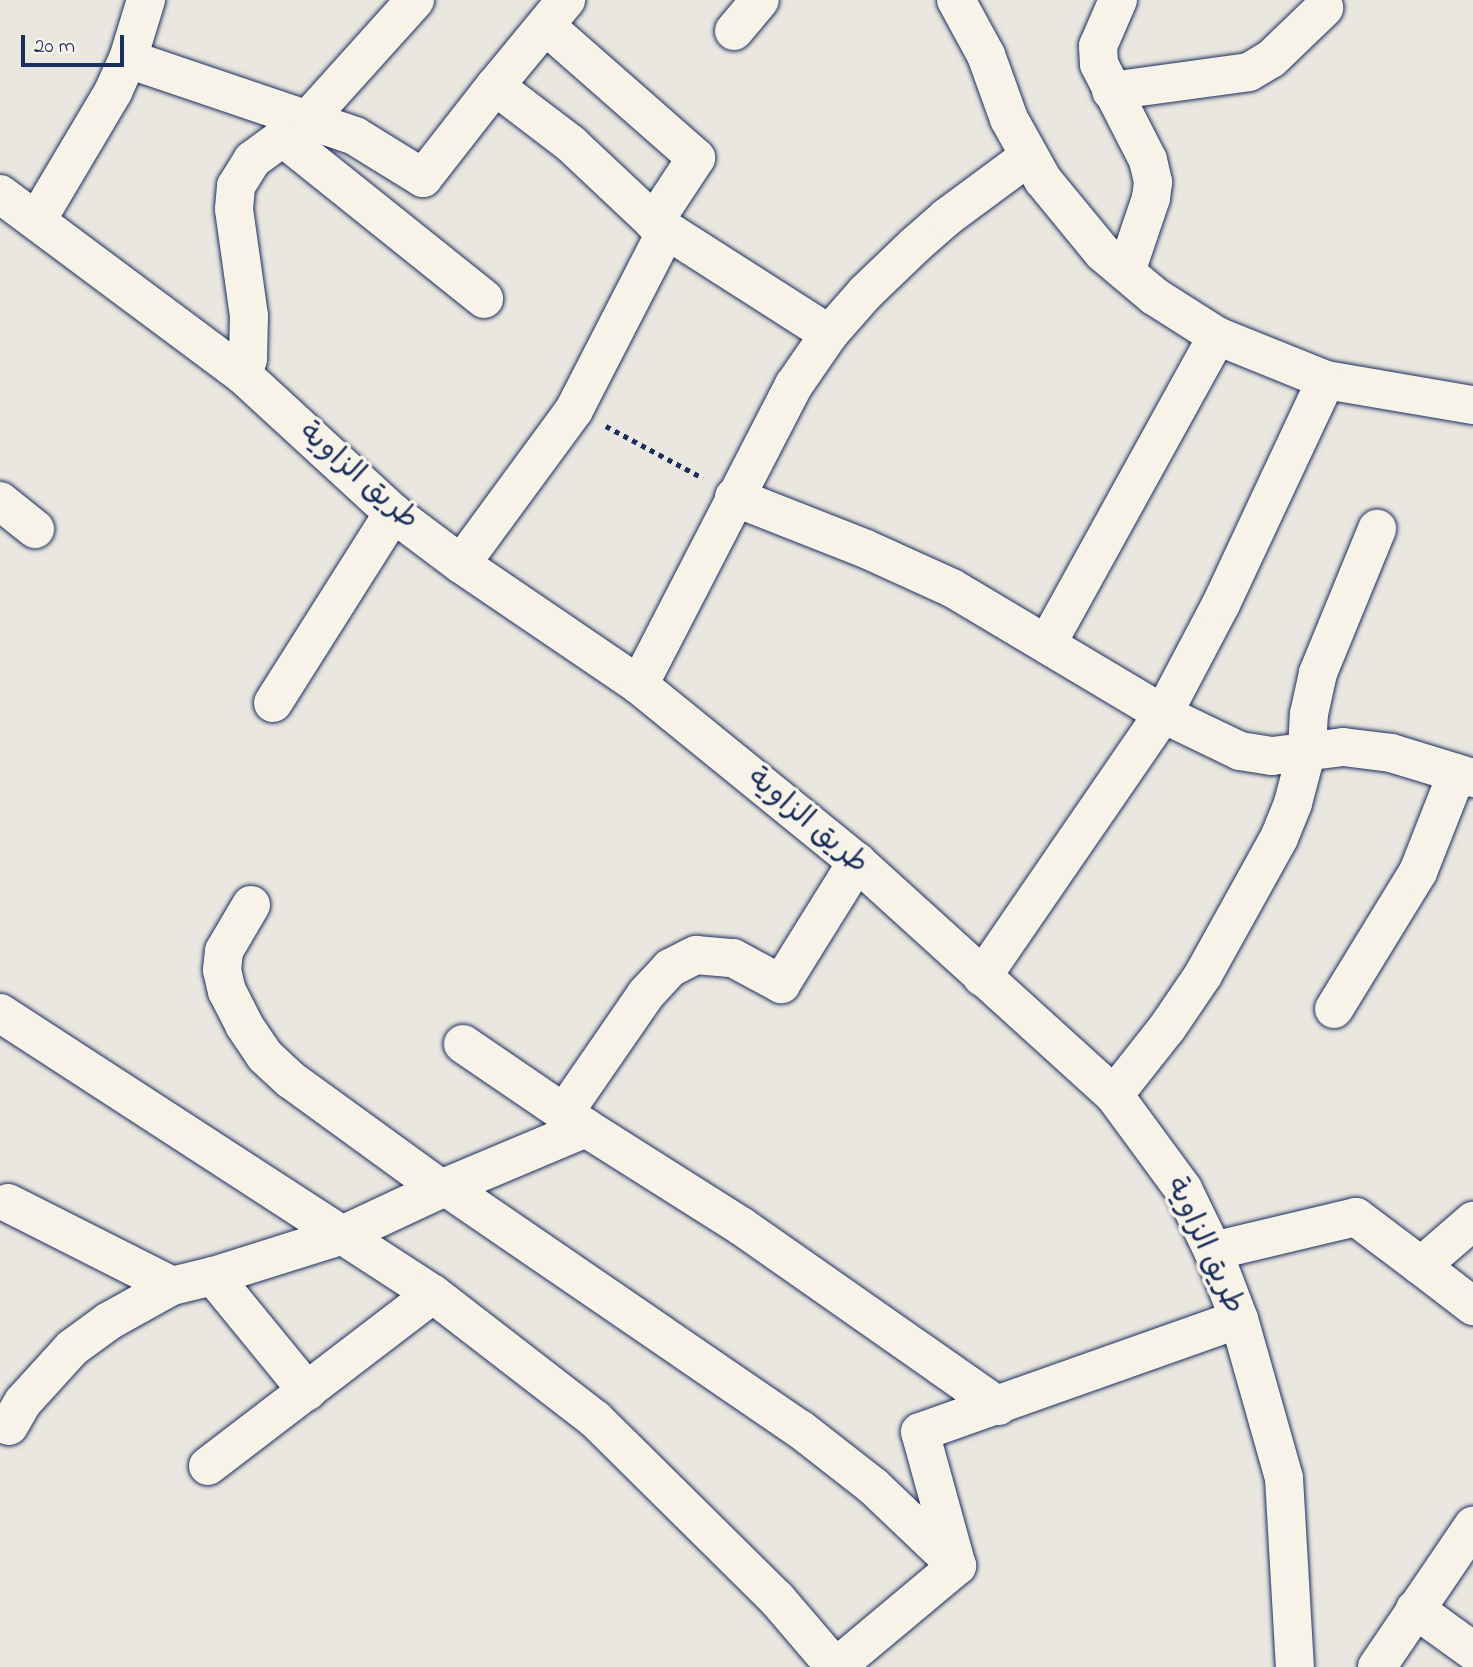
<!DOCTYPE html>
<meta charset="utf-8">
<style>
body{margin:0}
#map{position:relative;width:1473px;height:1667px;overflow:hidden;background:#eae7e0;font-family:"Indie Flower","Playpen Sans Arabic",sans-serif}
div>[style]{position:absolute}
.path>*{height:4.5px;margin-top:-2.25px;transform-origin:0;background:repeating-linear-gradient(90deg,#1b2f5e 0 5px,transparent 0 10px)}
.roads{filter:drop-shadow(0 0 2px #1b2f5e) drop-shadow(0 0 2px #1b2f5e)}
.minor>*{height:38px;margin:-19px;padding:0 19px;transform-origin:19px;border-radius:19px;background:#f7f3e8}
span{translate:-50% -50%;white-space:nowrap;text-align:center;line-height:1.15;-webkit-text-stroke:7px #f7f3e8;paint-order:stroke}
.street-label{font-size:30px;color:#1b2f5e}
.scale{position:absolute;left:21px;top:35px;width:103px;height:32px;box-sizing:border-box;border:4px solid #1b2f5e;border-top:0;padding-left:9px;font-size:21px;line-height:24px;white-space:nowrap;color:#1b2f5e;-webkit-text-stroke:5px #f7f3e8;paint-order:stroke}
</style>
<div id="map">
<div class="path">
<i style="left:606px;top:426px;width:110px;rotate:28.2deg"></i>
</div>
<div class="roads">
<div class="minor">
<i style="left:146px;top:0;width:62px;rotate:107deg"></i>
<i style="left:128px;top:59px;width:240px;rotate:18.7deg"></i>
<i style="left:355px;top:136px;width:80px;rotate:31.7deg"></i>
<i style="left:423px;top:178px;width:117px;rotate:-52deg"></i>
<i style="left:495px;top:86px;width:96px;rotate:37.3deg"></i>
<i style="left:571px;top:144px;width:114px;rotate:43.2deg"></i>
<i style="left:654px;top:222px;width:208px;rotate:32.6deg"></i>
<i style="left:956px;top:0;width:63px;rotate:61.4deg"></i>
<i style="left:986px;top:55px;width:68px;rotate:70.2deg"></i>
<i style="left:1009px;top:119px;width:70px;rotate:60.9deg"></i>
<i style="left:1043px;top:180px;width:94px;rotate:50.6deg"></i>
<i style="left:1103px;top:253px;width:67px;rotate:40.1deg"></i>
<i style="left:1154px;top:296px;width:75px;rotate:32.4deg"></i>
<i style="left:1217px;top:336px;width:118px;rotate:22deg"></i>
<i style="left:1326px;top:380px;width:149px;rotate:9.7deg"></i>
<i style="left:1118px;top:0;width:50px;rotate:113.5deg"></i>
<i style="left:1098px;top:46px;width:18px;rotate:87deg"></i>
<i style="left:1099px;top:64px;width:108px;rotate:63deg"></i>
<i style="left:1148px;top:160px;width:23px;rotate:77deg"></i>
<i style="left:1153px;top:182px;width:16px;rotate:97deg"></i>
<i style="left:1151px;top:198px;width:78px;rotate:108.7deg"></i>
<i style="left:546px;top:26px;width:200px;rotate:41.3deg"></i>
<i style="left:696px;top:158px;width:77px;rotate:123.3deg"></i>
<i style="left:734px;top:31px;width:40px;rotate:-50deg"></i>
<i style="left:495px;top:86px;width:112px;rotate:-50.5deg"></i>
<i style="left:1111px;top:91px;width:139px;rotate:-7.8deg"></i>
<i style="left:1249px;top:72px;width:26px;rotate:-31deg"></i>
<i style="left:1271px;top:59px;width:74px;rotate:-43.9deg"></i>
<i style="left:282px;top:137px;width:259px;rotate:38.7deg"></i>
<i style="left:0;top:194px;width:303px;rotate:36.7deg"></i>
<i style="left:243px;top:375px;width:204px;rotate:42.6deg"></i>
<i style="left:393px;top:513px;width:85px;rotate:36.9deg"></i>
<i style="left:461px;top:564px;width:215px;rotate:34.2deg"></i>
<i style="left:639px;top:685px;width:281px;rotate:39.1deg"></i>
<i style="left:857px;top:862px;width:347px;rotate:42.2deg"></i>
<i style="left:1114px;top:1095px;width:117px;rotate:53.7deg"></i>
<i style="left:1183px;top:1189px;width:69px;rotate:64.2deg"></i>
<i style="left:1213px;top:1251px;width:73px;rotate:69.1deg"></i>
<i style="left:1239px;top:1319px;width:165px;rotate:74.2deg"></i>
<i style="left:1284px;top:1478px;width:189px;rotate:86.7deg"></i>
<i style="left:37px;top:220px;width:149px;rotate:-59.3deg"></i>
<i style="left:113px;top:92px;width:36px;rotate:-66deg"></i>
<i style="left:243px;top:375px;width:17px;rotate:-73deg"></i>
<i style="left:248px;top:359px;width:43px;rotate:-88.7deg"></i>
<i style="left:249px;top:316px;width:108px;rotate:-98deg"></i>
<i style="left:234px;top:209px;width:23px;rotate:-85deg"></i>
<i style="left:236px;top:186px;width:31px;rotate:-58deg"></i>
<i style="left:252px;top:160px;width:69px;rotate:-36.2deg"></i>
<i style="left:308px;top:119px;width:160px;rotate:-48deg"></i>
<i style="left:734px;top:497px;width:142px;rotate:21.5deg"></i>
<i style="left:866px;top:549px;width:94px;rotate:24.4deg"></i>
<i style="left:952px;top:588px;width:246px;rotate:30.8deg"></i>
<i style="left:1163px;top:714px;width:85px;rotate:25.7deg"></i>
<i style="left:1240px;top:751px;width:32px;rotate:9deg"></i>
<i style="left:1272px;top:756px;width:72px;rotate:-7.2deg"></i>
<i style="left:1343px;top:747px;width:48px;rotate:7.1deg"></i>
<i style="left:1391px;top:753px;width:86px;rotate:17deg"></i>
<i style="left:0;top:501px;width:45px;rotate:38.7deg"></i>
<i style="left:461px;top:564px;width:191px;rotate:-53.7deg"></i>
<i style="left:574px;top:410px;width:201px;rotate:-62.8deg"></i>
<i style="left:1047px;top:644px;width:352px;rotate:-61.1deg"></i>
<i style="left:639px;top:685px;width:338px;rotate:-62.7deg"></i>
<i style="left:794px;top:385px;width:62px;rotate:-55.5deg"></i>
<i style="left:829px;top:334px;width:55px;rotate:-48.7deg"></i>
<i style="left:865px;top:293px;width:69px;rotate:-43.8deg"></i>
<i style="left:915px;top:245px;width:43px;rotate:-41.2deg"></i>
<i style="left:947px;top:217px;width:101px;rotate:-36.5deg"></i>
<i style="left:273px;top:703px;width:225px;rotate:-57.7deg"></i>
<i style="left:251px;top:905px;width:53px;rotate:120.4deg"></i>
<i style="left:224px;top:951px;width:19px;rotate:96deg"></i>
<i style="left:222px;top:970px;width:22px;rotate:77deg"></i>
<i style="left:227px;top:991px;width:38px;rotate:63deg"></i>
<i style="left:244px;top:1025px;width:37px;rotate:56deg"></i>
<i style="left:265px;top:1056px;width:35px;rotate:43deg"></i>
<i style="left:291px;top:1080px;width:185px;rotate:36deg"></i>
<i style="left:982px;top:977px;width:319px;rotate:-55.5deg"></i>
<i style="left:1163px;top:714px;width:124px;rotate:-62.2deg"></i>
<i style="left:1221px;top:604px;width:247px;rotate:-64.9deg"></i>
<i style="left:1334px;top:1009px;width:161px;rotate:-58.5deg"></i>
<i style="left:1418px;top:872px;width:106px;rotate:-68.5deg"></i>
<i style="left:0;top:1013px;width:516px;rotate:32.98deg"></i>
<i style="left:433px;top:1294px;width:205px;rotate:37.7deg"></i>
<i style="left:595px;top:1419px;width:256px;rotate:44.7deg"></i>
<i style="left:777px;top:1599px;width:89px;rotate:49.5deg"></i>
<i style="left:463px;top:1044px;width:149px;rotate:34.3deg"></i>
<i style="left:586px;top:1128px;width:183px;rotate:32.3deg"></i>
<i style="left:741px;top:1226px;width:314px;rotate:35deg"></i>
<i style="left:1114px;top:1095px;width:85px;rotate:-51.7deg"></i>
<i style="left:1167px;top:1028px;width:64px;rotate:-55.8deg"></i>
<i style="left:1203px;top:975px;width:157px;rotate:-61deg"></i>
<i style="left:1279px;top:838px;width:38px;rotate:-68deg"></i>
<i style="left:1293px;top:803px;width:55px;rotate:-75.2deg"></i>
<i style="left:1307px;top:750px;width:36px;rotate:-87deg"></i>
<i style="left:1309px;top:714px;width:42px;rotate:-77.6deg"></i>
<i style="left:1318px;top:673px;width:156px;rotate:-67.7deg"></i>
<i style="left:564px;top:1113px;width:145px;rotate:-55.4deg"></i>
<i style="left:646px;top:994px;width:35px;rotate:-47deg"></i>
<i style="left:670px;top:968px;width:29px;rotate:-27deg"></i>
<i style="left:696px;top:955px;width:37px;rotate:5deg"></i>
<i style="left:733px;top:958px;width:55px;rotate:28.4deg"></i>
<i style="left:781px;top:984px;width:144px;rotate:-58.1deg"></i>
<i style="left:446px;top:1187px;width:429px;rotate:34.4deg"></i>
<i style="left:800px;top:1429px;width:93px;rotate:38deg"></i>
<i style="left:873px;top:1486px;width:116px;rotate:43.6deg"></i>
<i style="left:8px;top:1203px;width:184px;rotate:26.8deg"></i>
<i style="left:1213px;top:1251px;width:147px;rotate:-13.4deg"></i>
<i style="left:1356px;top:1217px;width:81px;rotate:37deg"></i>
<i style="left:1421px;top:1266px;width:69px;rotate:-40.9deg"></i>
<i style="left:1421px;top:1266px;width:66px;rotate:37.6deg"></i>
<i style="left:213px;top:1276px;width:149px;rotate:50.7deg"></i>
<i style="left:9px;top:1426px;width:28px;rotate:-60deg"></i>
<i style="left:23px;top:1402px;width:73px;rotate:-47.8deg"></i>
<i style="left:72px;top:1348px;width:46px;rotate:-36.1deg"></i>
<i style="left:109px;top:1321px;width:72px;rotate:-29.1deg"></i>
<i style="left:172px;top:1286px;width:42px;rotate:-13.7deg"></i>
<i style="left:213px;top:1276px;width:133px;rotate:-17.5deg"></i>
<i style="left:340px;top:1236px;width:111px;rotate:-25deg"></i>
<i style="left:441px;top:1189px;width:157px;rotate:-22.8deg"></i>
<i style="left:208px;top:1466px;width:283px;rotate:-37.4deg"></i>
<i style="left:1415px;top:1609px;width:72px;rotate:35.9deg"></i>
<i style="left:836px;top:1667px;width:158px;rotate:-39.9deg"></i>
<i style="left:957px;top:1566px;width:139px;rotate:-105.4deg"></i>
<i style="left:920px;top:1432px;width:338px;rotate:-19.5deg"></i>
<i style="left:1377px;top:1667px;width:171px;rotate:-55.8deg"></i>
</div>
</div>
<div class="street-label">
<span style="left:358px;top:477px;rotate:41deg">طريق الزاوية</span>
<span style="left:807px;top:822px;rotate:40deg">طريق الزاوية</span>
<span style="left:1204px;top:1246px;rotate:65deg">طريق الزاوية</span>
</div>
<div class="scale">20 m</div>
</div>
